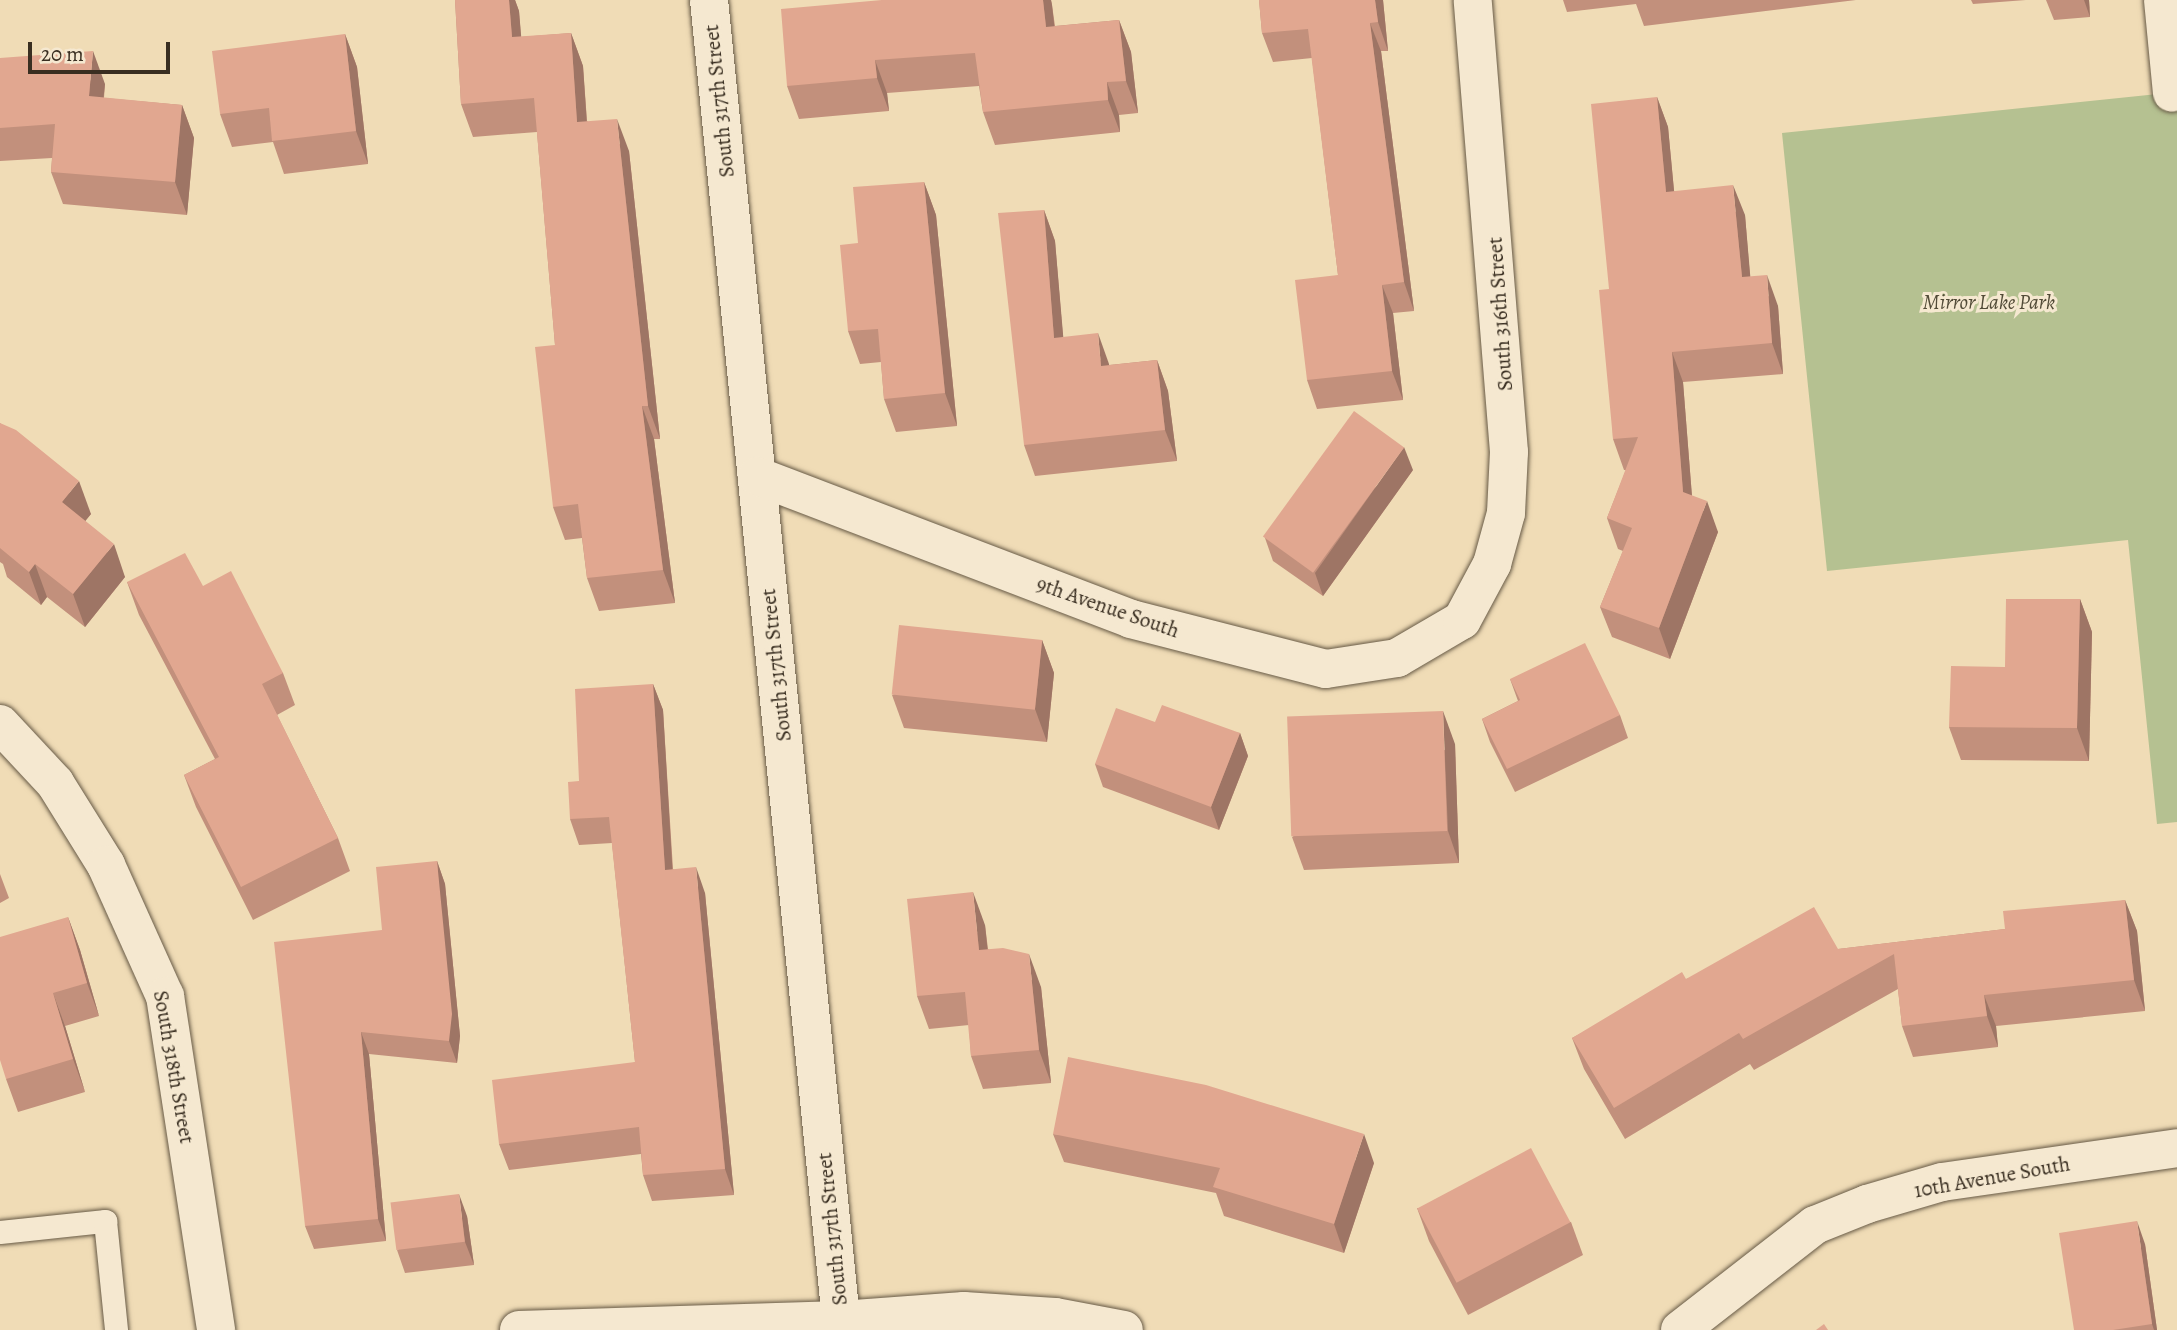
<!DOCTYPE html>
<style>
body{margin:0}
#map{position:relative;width:2177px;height:1330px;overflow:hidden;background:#f0dcb6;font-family:Alegreya,serif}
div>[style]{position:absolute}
.green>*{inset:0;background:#b5c191}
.roads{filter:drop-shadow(0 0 2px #675a46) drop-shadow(0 0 2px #675a46)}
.service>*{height:23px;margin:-11.5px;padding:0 11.5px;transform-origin:11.5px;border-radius:11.5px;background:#f5e8d0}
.minor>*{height:38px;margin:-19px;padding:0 19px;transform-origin:19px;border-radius:19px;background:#f5e8d0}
.wall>*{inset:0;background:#c2907c}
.shaded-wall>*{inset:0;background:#9e7565}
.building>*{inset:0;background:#e1a790;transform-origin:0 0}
span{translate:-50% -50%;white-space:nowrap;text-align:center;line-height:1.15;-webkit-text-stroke:6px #f5e8d0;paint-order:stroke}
.street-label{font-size:21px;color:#392e21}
.park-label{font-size:21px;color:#524b37;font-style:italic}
.scale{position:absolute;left:28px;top:42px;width:142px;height:32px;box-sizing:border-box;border:4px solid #392e21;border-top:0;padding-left:9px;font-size:21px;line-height:24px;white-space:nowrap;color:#392e21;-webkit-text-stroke:5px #f5e8d0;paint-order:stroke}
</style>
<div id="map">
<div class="green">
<i style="clip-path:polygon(2177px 92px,2177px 822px,2157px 824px,2128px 540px,1827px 571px,1782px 133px)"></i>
</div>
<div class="roads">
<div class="service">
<i style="left:0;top:1232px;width:106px;rotate:-6deg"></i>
<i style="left:105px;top:1221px;width:110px;rotate:84.2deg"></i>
</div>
<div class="minor">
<i style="left:709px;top:0;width:1337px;rotate:84.29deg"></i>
<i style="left:2163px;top:0;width:93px;rotate:84.5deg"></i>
<i style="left:757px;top:476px;width:400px;rotate:20.9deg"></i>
<i style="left:1131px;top:619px;width:201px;rotate:14.4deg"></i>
<i style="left:1326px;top:669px;width:72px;rotate:-8.8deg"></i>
<i style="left:1397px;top:658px;width:75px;rotate:-30.3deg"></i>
<i style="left:1462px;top:620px;width:64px;rotate:-61.8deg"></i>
<i style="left:1492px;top:564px;width:53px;rotate:-74.6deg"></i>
<i style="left:1506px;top:513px;width:61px;rotate:-87.2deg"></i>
<i style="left:1509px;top:452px;width:453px;rotate:-94.6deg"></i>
<i style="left:0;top:724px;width:81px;rotate:47deg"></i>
<i style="left:55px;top:783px;width:97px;rotate:58.1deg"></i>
<i style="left:106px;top:865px;width:144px;rotate:65.8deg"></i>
<i style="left:165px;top:996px;width:338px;rotate:81.3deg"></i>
<i style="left:519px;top:1330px;width:322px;rotate:-1.8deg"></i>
<i style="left:841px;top:1320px;width:123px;rotate:-4.2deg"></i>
<i style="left:964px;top:1311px;width:91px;rotate:3.8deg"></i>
<i style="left:1055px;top:1317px;width:70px;rotate:10.7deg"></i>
<i style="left:1680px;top:1330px;width:171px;rotate:-37.9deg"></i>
<i style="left:1815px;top:1225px;width:56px;rotate:-22deg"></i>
<i style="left:1867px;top:1204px;width:78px;rotate:-16.3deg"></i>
<i style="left:1942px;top:1182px;width:237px;rotate:-8.2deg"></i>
</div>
</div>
<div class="wall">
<i style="clip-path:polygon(455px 0,515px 0,519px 11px,521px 37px,571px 33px,583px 66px,587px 121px,629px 151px,660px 439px,654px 439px,675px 603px,599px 611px,587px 578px,582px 538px,565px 540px,553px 507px,555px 345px,537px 132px,473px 137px,461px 104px)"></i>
<i style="clip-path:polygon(882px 0,1051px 0,1052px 5px,1055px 26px,1119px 20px,1131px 52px,1138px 113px,1119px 115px,1120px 132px,995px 145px,983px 112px,979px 86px,887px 93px,889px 111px,799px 119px,787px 86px)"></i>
<i style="clip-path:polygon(1259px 0,1383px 0,1388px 51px,1381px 51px,1414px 311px,1393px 313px,1403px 400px,1317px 409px,1307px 380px,1338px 275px,1312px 58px,1273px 62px,1262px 33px)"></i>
<i style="clip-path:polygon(1563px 0,1856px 0,1644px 26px,1636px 4px,1567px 12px)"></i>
<i style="clip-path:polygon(1971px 0,2026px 0,1973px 4px)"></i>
<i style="clip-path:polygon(2046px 0,2089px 0,2090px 17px,2054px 20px)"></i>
<i style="clip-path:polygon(345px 34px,357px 67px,368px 164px,284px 174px,273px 142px,232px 147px,220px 114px)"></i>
<i style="clip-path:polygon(0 58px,105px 84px,104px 98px,182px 105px,194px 138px,187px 215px,63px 204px,51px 172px,52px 158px,0 161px)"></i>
<i style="clip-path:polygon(1657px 97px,1668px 127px,1674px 191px,1745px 215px,1750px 277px,1778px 306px,1783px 374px,1683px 382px,1692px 496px,1718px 532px,1670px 659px,1612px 637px,1600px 607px,1623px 551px,1618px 549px,1607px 518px,1626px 470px,1624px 470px,1613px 439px,1609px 289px)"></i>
<i style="clip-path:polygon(924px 182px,936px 215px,957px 426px,896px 432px,884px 399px,881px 362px,860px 364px,848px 331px,858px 243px)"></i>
<i style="clip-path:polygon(1044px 210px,1055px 241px,1063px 337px,1109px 365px,1157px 360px,1168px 391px,1177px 461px,1035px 476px,1024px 445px)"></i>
<i style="clip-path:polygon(0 423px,91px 514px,85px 521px,125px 577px,85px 627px,47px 597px,41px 605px,7px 577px,3px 564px,0 562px)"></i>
<i style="clip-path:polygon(1413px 470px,1323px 596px,1273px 561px,1265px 538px)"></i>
<i style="clip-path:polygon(127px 582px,203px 586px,283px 673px,295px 705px,277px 715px,338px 838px,350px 871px,253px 920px,196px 807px,184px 775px,215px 759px,139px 615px)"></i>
<i style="clip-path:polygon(2080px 599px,2092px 632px,2089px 761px,1961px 760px,1949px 727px,2005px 667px)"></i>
<i style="clip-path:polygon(1042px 640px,1054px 673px,1047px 742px,904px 728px,892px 695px)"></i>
<i style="clip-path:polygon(1510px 679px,1620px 715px,1628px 738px,1515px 792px,1490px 742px,1482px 719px,1518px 701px)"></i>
<i style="clip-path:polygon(653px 684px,663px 710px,673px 869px,705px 893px,734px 1195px,652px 1201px,643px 1175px,641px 1154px,509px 1170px,499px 1144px,635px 1062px,612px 843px,579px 845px,570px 819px,579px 781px)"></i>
<i style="clip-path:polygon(1155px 722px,1240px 733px,1248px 756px,1219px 830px,1103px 787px,1095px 764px)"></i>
<i style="clip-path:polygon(1455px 744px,1459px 863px,1304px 870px,1292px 837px)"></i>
<i style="clip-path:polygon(437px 861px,445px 884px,460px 1036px,457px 1063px,369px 1054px,386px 1241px,314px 1249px,305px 1226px,382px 930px)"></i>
<i style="clip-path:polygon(0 874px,9px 898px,0 903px)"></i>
<i style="clip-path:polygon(2125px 900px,2137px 931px,2145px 1011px,1996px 1026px,1998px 1047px,1913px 1057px,1902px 1026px,1898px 989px,1754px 1070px,1750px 1064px,1625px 1139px,1584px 1069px,1572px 1038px,1686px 979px,1838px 949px,2005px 929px)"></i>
<i style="clip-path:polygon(68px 917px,80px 950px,99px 1016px,65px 1026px,85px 1092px,18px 1112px,6px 1079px)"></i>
<i style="clip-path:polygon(985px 925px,988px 949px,1041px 987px,1051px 1083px,983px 1089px,971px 1056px,969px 1025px,929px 1029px,917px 996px)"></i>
<i style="clip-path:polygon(1053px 1134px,1374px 1163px,1344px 1253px,1224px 1216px,1216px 1193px,1064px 1162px)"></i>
<i style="clip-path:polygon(1417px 1208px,1571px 1222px,1583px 1255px,1468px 1315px,1429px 1241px)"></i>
<i style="clip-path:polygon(467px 1216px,474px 1265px,405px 1273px,397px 1250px)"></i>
<i style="clip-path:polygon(2145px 1244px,2157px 1330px,2074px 1330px)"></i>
</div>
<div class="shaded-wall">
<i style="clip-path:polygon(509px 0,515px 0,519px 11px,524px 70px,512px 37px)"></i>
<i style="clip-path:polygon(1043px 0,1051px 0,1052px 5px,1058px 60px,1046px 27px)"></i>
<i style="clip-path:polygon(1375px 0,1383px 0,1388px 51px,1378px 22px)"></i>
<i style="clip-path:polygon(2084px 0,2089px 0,2090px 17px)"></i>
<i style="clip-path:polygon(1119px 20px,1131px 52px,1138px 113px,1126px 81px)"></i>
<i style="clip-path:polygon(1370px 23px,1381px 51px,1414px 311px,1404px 282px)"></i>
<i style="clip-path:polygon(571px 33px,583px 66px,589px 155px,577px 122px)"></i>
<i style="clip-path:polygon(345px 34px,357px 67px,368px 164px,356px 131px)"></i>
<i style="clip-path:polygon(93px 51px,105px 84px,100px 129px,89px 96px)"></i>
<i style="clip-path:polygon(875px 60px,887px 93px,889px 111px,877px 78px)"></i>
<i style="clip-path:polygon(1107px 82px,1119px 115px,1120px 132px,1108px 100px)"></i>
<i style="clip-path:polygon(1657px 97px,1668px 127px,1677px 222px,1666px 192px)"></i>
<i style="clip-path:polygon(182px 105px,194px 138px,187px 215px,175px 182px)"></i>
<i style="clip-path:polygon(617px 119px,629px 151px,660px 439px,648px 406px)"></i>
<i style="clip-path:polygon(924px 182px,936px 215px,957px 426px,945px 393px)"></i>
<i style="clip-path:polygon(1733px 185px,1745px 215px,1753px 308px,1742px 277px)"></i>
<i style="clip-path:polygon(1044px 210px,1055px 241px,1066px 369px,1054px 338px)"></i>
<i style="clip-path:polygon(1767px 275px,1778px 306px,1783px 374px,1772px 343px)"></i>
<i style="clip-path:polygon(1382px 285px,1393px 313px,1403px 400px,1392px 371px)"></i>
<i style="clip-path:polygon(1098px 333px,1109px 364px,1112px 397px,1101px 366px)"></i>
<i style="clip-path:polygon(1672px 352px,1683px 382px,1694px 523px,1683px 492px)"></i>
<i style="clip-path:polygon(1157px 360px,1168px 391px,1177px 461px,1165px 430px)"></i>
<i style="clip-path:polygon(642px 406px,654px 439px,675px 603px,663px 570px)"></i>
<i style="clip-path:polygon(1404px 447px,1413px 470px,1323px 596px,1315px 573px)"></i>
<i style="clip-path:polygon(79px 481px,91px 514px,74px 535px,62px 502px)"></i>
<i style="clip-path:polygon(1707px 501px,1718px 532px,1670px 659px,1659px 628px)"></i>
<i style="clip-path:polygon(114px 544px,125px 577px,85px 627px,73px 594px)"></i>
<i style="clip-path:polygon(35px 564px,47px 597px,41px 605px,29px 572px)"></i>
<i style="clip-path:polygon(2080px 599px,2092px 632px,2089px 761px,2077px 728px)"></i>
<i style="clip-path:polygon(1042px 640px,1054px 673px,1047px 742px,1035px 709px)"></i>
<i style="clip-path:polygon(653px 684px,663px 710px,674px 896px,665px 870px)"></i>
<i style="clip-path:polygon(1443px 711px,1455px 744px,1459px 863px,1448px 831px)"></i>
<i style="clip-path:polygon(1240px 733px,1248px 756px,1219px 830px,1211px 807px)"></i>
<i style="clip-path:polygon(437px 861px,445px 884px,460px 1036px,457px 1063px,449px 1041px)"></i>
<i style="clip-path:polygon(696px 867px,705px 893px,734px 1195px,725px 1169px)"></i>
<i style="clip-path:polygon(973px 892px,985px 925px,991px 983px,979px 950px)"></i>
<i style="clip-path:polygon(2125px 900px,2137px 931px,2145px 1011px,2134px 980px)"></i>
<i style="clip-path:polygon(68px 917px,80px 950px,99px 1016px,87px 983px)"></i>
<i style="clip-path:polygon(1029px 954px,1041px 987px,1051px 1083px,1039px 1050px)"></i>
<i style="clip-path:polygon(53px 993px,65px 1026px,85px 1092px,73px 1059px)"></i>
<i style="clip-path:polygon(1984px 995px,1996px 1026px,1998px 1047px,1987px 1016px)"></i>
<i style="clip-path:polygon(361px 1032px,369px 1054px,386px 1241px,378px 1219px)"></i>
<i style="clip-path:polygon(1364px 1134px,1374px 1163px,1344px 1253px,1334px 1224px)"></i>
<i style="clip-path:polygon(459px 1194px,467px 1216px,474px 1265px,465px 1242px)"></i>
<i style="clip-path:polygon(2137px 1221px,2145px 1244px,2157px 1330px,2154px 1330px,2152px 1324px)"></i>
</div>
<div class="building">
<i style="clip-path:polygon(455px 0,509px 0,512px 37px,571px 33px,577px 122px,617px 119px,648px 406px,642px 406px,663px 570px,587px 578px,578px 504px,553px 507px,535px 347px,555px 345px,534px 98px,461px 104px)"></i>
<i style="clip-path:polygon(882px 0,1043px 0,1046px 27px,1119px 20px,1126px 81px,1107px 82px,1108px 100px,983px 112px,975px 53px,875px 60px,877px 78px,787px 86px,781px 9px)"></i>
<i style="clip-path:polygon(1259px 0,1375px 0,1378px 22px,1370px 23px,1404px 282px,1382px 285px,1392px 371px,1307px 380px,1295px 280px,1338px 275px,1308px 29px,1262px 33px)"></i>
<i style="clip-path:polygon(345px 34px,356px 131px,272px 141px,269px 108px,220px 114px,212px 51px)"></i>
<i style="clip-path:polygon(93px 51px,89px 96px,182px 105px,175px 182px,51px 172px,55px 124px,0 128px,0 58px)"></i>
<i style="clip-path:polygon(1657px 97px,1666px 192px,1733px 185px,1742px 277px,1767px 275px,1772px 343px,1672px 352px,1683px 492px,1707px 501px,1659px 628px,1600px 607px,1632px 528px,1607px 518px,1638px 437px,1613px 439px,1599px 290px,1609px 289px,1591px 104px)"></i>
<i style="clip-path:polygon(924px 182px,945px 393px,884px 399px,878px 329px,848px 331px,840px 245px,858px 243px,853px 187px)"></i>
<i style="clip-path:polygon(1044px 210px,1054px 338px,1098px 333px,1101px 366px,1157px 360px,1165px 430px,1024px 445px,998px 213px)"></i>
<i style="left:1354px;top:411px;width:62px;height:155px;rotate:36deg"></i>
<i style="clip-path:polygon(0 423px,16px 430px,79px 481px,62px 502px,114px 544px,73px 594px,35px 564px,29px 572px,0 548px)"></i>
<i style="clip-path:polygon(185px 553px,203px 586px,231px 571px,283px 673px,262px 684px,338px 838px,241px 887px,184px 775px,219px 757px,127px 582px)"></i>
<i style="clip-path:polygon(2006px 599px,2080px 599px,2077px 728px,1949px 727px,1951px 666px,2005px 667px)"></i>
<i style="left:899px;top:625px;width:144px;height:70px;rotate:6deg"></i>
<i style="clip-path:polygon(1585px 643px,1620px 715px,1507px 769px,1482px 719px,1520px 700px,1510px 679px)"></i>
<i style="clip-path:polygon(653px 684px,665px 870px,696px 867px,725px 1169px,643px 1175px,639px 1127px,499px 1144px,492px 1080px,635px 1062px,609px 817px,570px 819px,568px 782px,579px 781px,575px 689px)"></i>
<i style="clip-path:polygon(1162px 705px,1240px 733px,1211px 807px,1095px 764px,1116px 708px,1155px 722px)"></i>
<i style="left:1443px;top:711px;width:120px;height:156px;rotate:88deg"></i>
<i style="clip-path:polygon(437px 861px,452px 1014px,449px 1041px,361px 1032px,378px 1219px,305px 1226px,274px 942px,382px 930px,376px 867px)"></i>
<i style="clip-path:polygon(973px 892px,979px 950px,1003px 948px,1029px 954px,1039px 1050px,971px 1056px,965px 992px,917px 996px,907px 899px)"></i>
<i style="clip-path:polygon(2125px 900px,2134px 980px,1984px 995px,1987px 1016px,1902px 1026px,1894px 954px,1743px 1039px,1739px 1033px,1614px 1108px,1572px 1038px,1682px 972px,1686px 979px,1814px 907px,1838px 949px,2005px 929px,2003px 911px)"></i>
<i style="clip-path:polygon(68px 917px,87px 983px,53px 993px,73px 1059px,6px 1079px,0 1060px,0 937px)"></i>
<i style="clip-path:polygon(1068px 1057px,1206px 1085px,1364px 1134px,1334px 1224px,1213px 1187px,1220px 1168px,1053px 1134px)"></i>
<i style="left:1531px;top:1148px;width:84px;height:129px;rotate:62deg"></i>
<i style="left:459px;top:1194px;width:48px;height:69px;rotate:83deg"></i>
<i style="clip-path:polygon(2137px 1221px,2152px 1324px,2113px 1330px,2074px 1330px,2059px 1233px)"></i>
<i style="clip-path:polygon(1824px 1324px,1828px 1330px,1816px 1330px)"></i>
</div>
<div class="street-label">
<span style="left:719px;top:101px;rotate:-96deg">South 317th Street</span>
<span style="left:1500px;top:314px;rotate:-94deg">South 316th Street</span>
<span style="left:1108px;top:607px;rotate:19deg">9th Avenue South</span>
<span style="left:776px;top:665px;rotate:-96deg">South 317th Street</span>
<span style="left:174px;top:1067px;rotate:80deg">South 318th Street</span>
<span style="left:1992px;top:1177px;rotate:-10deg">10th Avenue South</span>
<span style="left:832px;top:1229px;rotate:-96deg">South 317th Street</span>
</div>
<div class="park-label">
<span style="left:1989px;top:302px">Mirror Lake Park</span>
</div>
<div class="scale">20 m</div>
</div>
